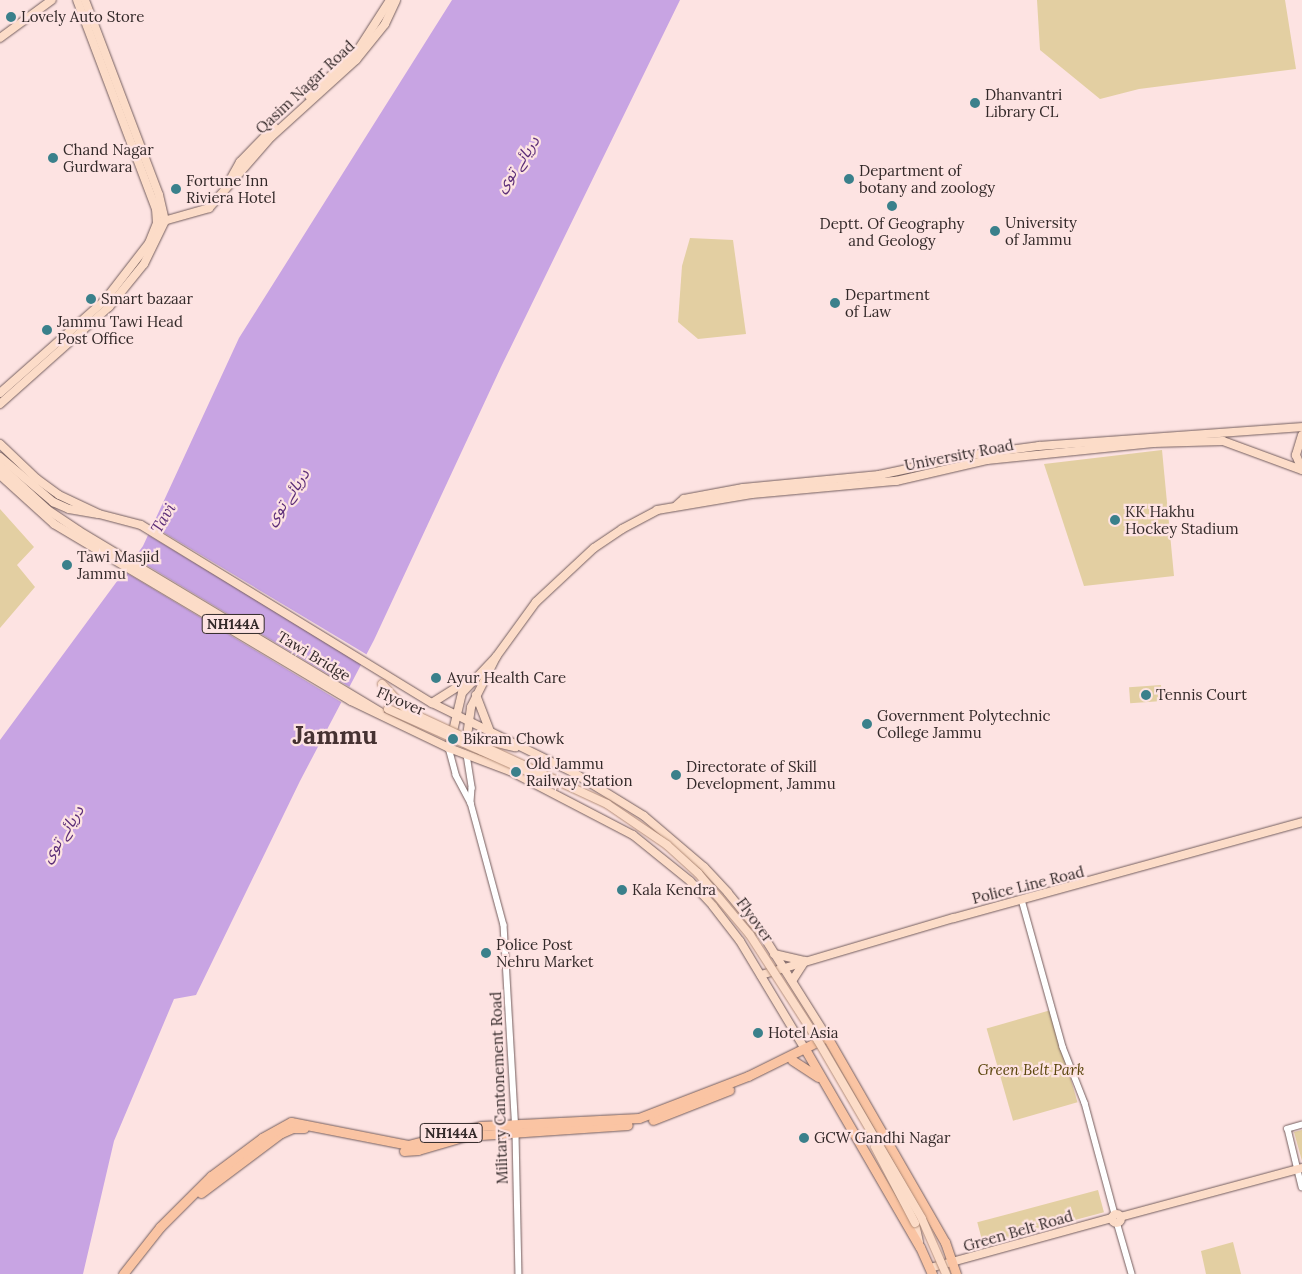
<!DOCTYPE html>
<meta charset="utf-8">
<style>
body{margin:0}
#map{position:relative;width:1302px;height:1274px;overflow:hidden;background:#fde3e2;font-family:Lora,"Noto Sans Arabic",serif}
div>[style]{position:absolute}
.green>*{inset:0;background:#e3cfa2;transform-origin:0 0}
.water>*{inset:0;background:#c8a4e3}
.pier>*{inset:0;background:#fde3e2;transform-origin:0 0}
.roads{filter:drop-shadow(0 0 1px #745e5e) drop-shadow(0 0 1px #745e5e)}
.minor>*{height:5.5px;margin:-2.75px;padding:0 2.75px;transform-origin:2.75px;border-radius:2.75px;background:#fff}
.major>*{height:8px;margin:-4px;padding:0 4px;transform-origin:4px;border-radius:4px;background:#fcdcc8}
.major>.ring{margin:-4px;padding:0;box-sizing:content-box;background:none;border:8px solid #fcdcc8;border-radius:50%}
.highway>*{height:9px;margin:-4.5px;padding:0 4.5px;transform-origin:4.5px;border-radius:4.5px;background:#fac4a3}
.bridges{filter:drop-shadow(0 0 1px #b48e78) drop-shadow(0 0 1px #b48e78)}
.major-bridge>*{height:8px;margin:-4px;padding:0 4px;transform-origin:4px;border-radius:4px;background:#fcdcc8}
.dots>*{width:14px;height:14px;translate:-50% -50%;box-sizing:border-box;border:2px solid #fde3e2;border-radius:50%}
span{translate:-50% -50%;white-space:nowrap;text-align:center;line-height:1.15;-webkit-text-stroke:4.5px #fde3e2;paint-order:stroke}
.shield-label span{padding:1px 4px;background:#fde3e2;border:1px solid;border-radius:4px;-webkit-text-stroke-width:0}
.shield-label{font-size:14px;color:#332929;font-weight:700}
.poi-label{font-size:15px;color:#332929}
.left{translate:0 -50%;text-align:left}
.street-label{font-size:15px;color:#332929}
.park-label{font-size:15px;color:#5b460d;font-style:italic}
.water-label{font-size:16px;color:#5c2e78;font-style:italic}
.town-label{font-size:25px;color:#463232;font-weight:700}
</style>
<div id="map">
<div class="green">
<i style="clip-path:polygon(1037px 0,1285px 0,1296px 69px,1139px 89px,1100px 99px,1040px 50px)"></i>
<i style="clip-path:polygon(690px 238px,733px 240px,746px 334px,698px 339px,678px 322px,682px 266px)"></i>
<i style="clip-path:polygon(1162px 450px,1174px 576px,1084px 586px,1044px 464px)"></i>
<i style="clip-path:polygon(0 509px,34px 547px,17px 565px,35px 587px,0 628px)"></i>
<i style="left:1161px;top:685px;width:16px;height:32px;rotate:86deg"></i>
<i style="left:1051px;top:1010px;width:96px;height:67px;rotate:74deg"></i>
<i style="clip-path:polygon(1302px 1130px,1302px 1161px,1294px 1132px)"></i>
<i style="left:1098px;top:1190px;width:23px;height:125px;rotate:75deg"></i>
<i style="clip-path:polygon(1233px 1242px,1241px 1274px,1206px 1274px,1201px 1251px)"></i>
</div>
<div class="water">
<i style="clip-path:polygon(452px 0,680px 0,501px 367px,374px 640px,300px 781px,196px 995px,174px 999px,114px 1141px,83px 1274px,0 1274px,0 740px,143px 546px,239px 338px)"></i>
</div>
<div class="pier">
<i style="left:151px;top:525px;width:254px;height:10px;rotate:31deg"></i>
<i style="left:133px;top:557px;width:255px;height:17px;rotate:31deg"></i>
</div>
<div class="roads">
<div class="minor">
<i style="left:449px;top:748px;width:28px;rotate:75deg"></i>
<i style="left:456px;top:775px;width:32px;rotate:62deg"></i>
<i style="left:467px;top:755px;width:33px;rotate:81deg"></i>
<i style="left:472px;top:788px;width:15px;rotate:94deg"></i>
<i style="left:471px;top:803px;width:126px;rotate:74.9deg"></i>
<i style="left:504px;top:925px;width:209px;rotate:86.7deg"></i>
<i style="left:516px;top:1134px;width:140px;rotate:88.8deg"></i>
<i style="left:1022px;top:900px;width:153px;rotate:74.4deg"></i>
<i style="left:1063px;top:1047px;width:60px;rotate:68.6deg"></i>
<i style="left:1085px;top:1103px;width:115px;rotate:74.9deg"></i>
<i style="left:1302px;top:1125px;width:15px;rotate:164deg"></i>
<i style="left:1288px;top:1129px;width:60px;rotate:76.4deg"></i>
<i style="left:1117px;top:1222px;width:54px;rotate:73.9deg"></i>
</div>
<div class="major">
<i style="left:0;top:38px;width:64px;rotate:-36.2deg"></i>
<i style="left:309px;top:96px;width:67px;rotate:-43.2deg"></i>
<i style="left:358px;top:50px;width:59px;rotate:-57.4deg"></i>
<i style="left:225px;top:189px;width:31px;rotate:-61deg"></i>
<i style="left:240px;top:162px;width:49px;rotate:-45.8deg"></i>
<i style="left:160px;top:222px;width:51px;rotate:-15.9deg"></i>
<i style="left:209px;top:208px;width:94px;rotate:-48.9deg"></i>
<i style="left:271px;top:137px;width:115px;rotate:-42.2deg"></i>
<i style="left:356px;top:60px;width:46px;rotate:-51.1deg"></i>
<i style="left:385px;top:24px;width:26px;rotate:-65deg"></i>
<i style="left:0;top:393px;width:140px;rotate:-41.5deg"></i>
<i style="left:105px;top:300px;width:72px;rotate:-52.3deg"></i>
<i style="left:149px;top:243px;width:22px;rotate:-68deg"></i>
<i style="left:157px;top:223px;width:14px;rotate:-94deg"></i>
<i style="left:156px;top:209px;width:223px;rotate:-110.7deg"></i>
<i style="left:0;top:404px;width:146px;rotate:-41.7deg"></i>
<i style="left:109px;top:307px;width:55px;rotate:-50.9deg"></i>
<i style="left:144px;top:264px;width:48px;rotate:-64deg"></i>
<i style="left:165px;top:221px;width:27px;rotate:-103deg"></i>
<i style="left:159px;top:195px;width:209px;rotate:-110.8deg"></i>
<i style="left:1302px;top:435px;width:21px;rotate:107deg"></i>
<i style="left:1296px;top:455px;width:16px;rotate:68deg"></i>
<i style="left:0;top:444px;width:51px;rotate:43.4deg"></i>
<i style="left:37px;top:479px;width:27px;rotate:36deg"></i>
<i style="left:59px;top:495px;width:44px;rotate:25.4deg"></i>
<i style="left:99px;top:514px;width:43px;rotate:14.7deg"></i>
<i style="left:141px;top:525px;width:341px;rotate:31.5deg"></i>
<i style="left:432px;top:703px;width:158px;rotate:26.2deg"></i>
<i style="left:574px;top:773px;width:82px;rotate:31.6deg"></i>
<i style="left:644px;top:816px;width:79px;rotate:40.4deg"></i>
<i style="left:704px;top:867px;width:35px;rotate:47deg"></i>
<i style="left:728px;top:893px;width:57px;rotate:50.7deg"></i>
<i style="left:764px;top:937px;width:118px;rotate:57.8deg"></i>
<i style="left:0;top:457px;width:70px;rotate:40.3deg"></i>
<i style="left:53px;top:502px;width:17px;rotate:24deg"></i>
<i style="left:69px;top:509px;width:28px;rotate:10deg"></i>
<i style="left:0;top:466px;width:65px;rotate:42.5deg"></i>
<i style="left:48px;top:510px;width:37px;rotate:34deg"></i>
<i style="left:79px;top:531px;width:351px;rotate:31deg"></i>
<i style="left:0;top:475px;width:73px;rotate:42.2deg"></i>
<i style="left:54px;top:524px;width:346px;rotate:30.8deg"></i>
<i style="left:351px;top:701px;width:109px;rotate:25.6deg"></i>
<i style="left:449px;top:748px;width:65px;rotate:20.7deg"></i>
<i style="left:510px;top:771px;width:139px;rotate:27.5deg"></i>
<i style="left:633px;top:835px;width:73px;rotate:38.9deg"></i>
<i style="left:690px;top:881px;width:34px;rotate:47deg"></i>
<i style="left:713px;top:906px;width:44px;rotate:52.4deg"></i>
<i style="left:740px;top:941px;width:126px;rotate:59deg"></i>
<i style="left:677px;top:505px;width:9px;rotate:-41deg"></i>
<i style="left:684px;top:499px;width:60px;rotate:-10.6deg"></i>
<i style="left:743px;top:488px;width:137px;rotate:-5.5deg"></i>
<i style="left:879px;top:475px;width:95px;rotate:-12.1deg"></i>
<i style="left:972px;top:455px;width:68px;rotate:-7.7deg"></i>
<i style="left:1039px;top:446px;width:264px;rotate:-4.1deg"></i>
<i style="left:476px;top:695px;width:42px;rotate:69deg"></i>
<i style="left:432px;top:703px;width:45px;rotate:-32.3deg"></i>
<i style="left:466px;top:743px;width:36px;rotate:-82deg"></i>
<i style="left:471px;top:707px;width:56px;rotate:-63.4deg"></i>
<i style="left:449px;top:748px;width:57px;rotate:-76.7deg"></i>
<i style="left:462px;top:693px;width:50px;rotate:-46.6deg"></i>
<i style="left:496px;top:657px;width:68px;rotate:-54deg"></i>
<i style="left:536px;top:602px;width:79px;rotate:-43deg"></i>
<i style="left:594px;top:548px;width:34px;rotate:-34deg"></i>
<i style="left:622px;top:529px;width:40px;rotate:-28deg"></i>
<i style="left:657px;top:510px;width:96px;rotate:-9.6deg"></i>
<i style="left:752px;top:494px;width:145px;rotate:-5.2deg"></i>
<i style="left:896px;top:481px;width:93px;rotate:-13deg"></i>
<i style="left:987px;top:460px;width:167px;rotate:-5.8deg"></i>
<i style="left:1153px;top:443px;width:70px;rotate:-1.6deg"></i>
<i style="left:1223px;top:441px;width:84px;rotate:20.2deg"></i>
<i style="left:481px;top:751px;width:12px;rotate:-55deg"></i>
<i style="left:488px;top:741px;width:28px;rotate:13deg"></i>
<i style="left:774px;top:954px;width:31px;rotate:13deg"></i>
<i style="left:761px;top:975px;width:201px;rotate:-16.5deg"></i>
<i style="left:954px;top:918px;width:361px;rotate:-15.4deg"></i>
<i style="left:792px;top:981px;width:24px;rotate:-57deg"></i>
<i class="ring" style="left:1111.5px;top:1213.5px;width:1px;height:1px"></i>
<i style="left:1120px;top:1217px;width:188px;rotate:-15.1deg"></i>
<i style="left:915px;top:1223px;width:19px;rotate:78deg"></i>
<i style="left:930px;top:1268px;width:189px;rotate:-15.4deg"></i>
</div>
<div class="highway">
<i style="left:805px;top:1049px;width:229px;rotate:59.9deg"></i>
<i style="left:920px;top:1247px;width:30px;rotate:66deg"></i>
<i style="left:792px;top:1060px;width:31px;rotate:33deg"></i>
<i style="left:653px;top:1120px;width:82px;rotate:-21.5deg"></i>
<i style="left:404px;top:1151px;width:14px;rotate:-4deg"></i>
<i style="left:418px;top:1150px;width:50px;rotate:-16.3deg"></i>
<i style="left:466px;top:1136px;width:162px;rotate:-3.9deg"></i>
<i style="left:201px;top:1193px;width:100px;rotate:-36.9deg"></i>
<i style="left:281px;top:1133px;width:13px;rotate:-23deg"></i>
<i style="left:293px;top:1128px;width:11px"></i>
<i style="left:123px;top:1274px;width:60px;rotate:-51.8deg"></i>
<i style="left:160px;top:1227px;width:72px;rotate:-45deg"></i>
<i style="left:211px;top:1176px;width:64px;rotate:-36.7deg"></i>
<i style="left:262px;top:1138px;width:33px;rotate:-29deg"></i>
<i style="left:291px;top:1122px;width:119px;rotate:11.1deg"></i>
<i style="left:408px;top:1145px;width:75px;rotate:-14.6deg"></i>
<i style="left:481px;top:1126px;width:158px;rotate:-2.9deg"></i>
<i style="left:639px;top:1118px;width:117px;rotate:-21.1deg"></i>
<i style="left:748px;top:1076px;width:88px;rotate:-26.3deg"></i>
<i style="left:827px;top:1037px;width:237px;rotate:60.1deg"></i>
<i style="left:945px;top:1242px;width:34px;rotate:71deg"></i>
</div>
</div>
<div class="bridges">
<div class="major-bridge">
<i style="left:382px;top:684px;width:37px;rotate:47deg"></i>
<i style="left:407px;top:711px;width:221px;rotate:24.9deg"></i>
<i style="left:607px;top:804px;width:73px;rotate:34.3deg"></i>
<i style="left:667px;top:845px;width:42px;rotate:42.1deg"></i>
<i style="left:698px;top:873px;width:81px;rotate:50deg"></i>
<i style="left:750px;top:935px;width:124px;rotate:57.2deg"></i>
<i style="left:817px;top:1039px;width:208px;rotate:59.7deg"></i>
<i style="left:922px;top:1219px;width:60px;rotate:66.4deg"></i>
<i style="left:388px;top:709px;width:184px;rotate:24.1deg"></i>
<i style="left:875px;top:1147px;width:86px;rotate:62.2deg"></i>
</div>
</div>
<div class="dots">
<i style="left:11px;top:17px;background:#3a808b"></i>
<i style="left:975px;top:103px;background:#3a808b"></i>
<i style="left:53px;top:158px;background:#3a808b"></i>
<i style="left:849px;top:179px;background:#3a808b"></i>
<i style="left:176px;top:189px;background:#3a808b"></i>
<i style="left:892px;top:206px;background:#3a808b"></i>
<i style="left:995px;top:231px;background:#3a808b"></i>
<i style="left:91px;top:299px;background:#3a808b"></i>
<i style="left:835px;top:303px;background:#3a808b"></i>
<i style="left:47px;top:330px;background:#3a808b"></i>
<i style="left:1115px;top:520px;background:#3a808b"></i>
<i style="left:67px;top:565px;background:#3a808b"></i>
<i style="left:436px;top:678px;background:#3a808b"></i>
<i style="left:1146px;top:695px;background:#3a808b"></i>
<i style="left:867px;top:724px;background:#3a808b"></i>
<i style="left:453px;top:739px;background:#3a808b"></i>
<i style="left:516px;top:772px;background:#3a808b"></i>
<i style="left:676px;top:775px;background:#3a808b"></i>
<i style="left:622px;top:890px;background:#3a808b"></i>
<i style="left:486px;top:953px;background:#3a808b"></i>
<i style="left:758px;top:1033px;background:#3a808b"></i>
<i style="left:804px;top:1138px;background:#3a808b"></i>
</div>
<div class="shield-label">
<span style="left:233px;top:624px">NH144A</span>
<span style="left:451px;top:1133px">NH144A</span>
</div>
<div class="poi-label">
<span class="left" style="left:21px;top:17px">Lovely Auto Store</span>
<span class="left" style="left:985px;top:103px">Dhanvantri<br>Library CL</span>
<span class="left" style="left:63px;top:158px">Chand Nagar<br>Gurdwara</span>
<span class="left" style="left:859px;top:179px">Department of<br>botany and zoology</span>
<span class="left" style="left:186px;top:189px">Fortune Inn<br>Riviera Hotel</span>
<span class="left" style="left:1005px;top:231px">University<br>of Jammu</span>
<span style="left:892px;top:232px">Deptt. Of Geography<br>and Geology</span>
<span class="left" style="left:845px;top:303px">Department<br>of Law</span>
<span class="left" style="left:101px;top:299px">Smart bazaar</span>
<span class="left" style="left:57px;top:330px">Jammu Tawi Head<br>Post Office</span>
<span class="left" style="left:1125px;top:520px">KK Hakhu<br>Hockey Stadium</span>
<span class="left" style="left:77px;top:565px">Tawi Masjid<br>Jammu</span>
<span class="left" style="left:447px;top:678px">Ayur Health Care</span>
<span class="left" style="left:1156px;top:695px">Tennis Court</span>
<span class="left" style="left:877px;top:724px">Government Polytechnic<br>College Jammu</span>
<span class="left" style="left:463px;top:739px">Bikram Chowk</span>
<span class="left" style="left:526px;top:772px">Old Jammu<br>Railway Station</span>
<span class="left" style="left:686px;top:775px">Directorate of Skill<br>Development, Jammu</span>
<span class="left" style="left:632px;top:890px">Kala Kendra</span>
<span class="left" style="left:496px;top:953px">Police Post<br>Nehru Market</span>
<span class="left" style="left:768px;top:1033px">Hotel Asia</span>
<span class="left" style="left:814px;top:1138px">GCW Gandhi Nagar</span>
</div>
<div class="street-label">
<span style="left:305px;top:87px;rotate:-43deg">Qasim Nagar Road</span>
<span style="left:959px;top:455px;rotate:-11deg">University Road</span>
<span style="left:314px;top:656px;rotate:31deg">Tawi Bridge</span>
<span style="left:401px;top:701px;rotate:23deg">Flyover</span>
<span style="left:1028px;top:885px;rotate:-14deg">Police Line Road</span>
<span style="left:755px;top:920px;rotate:54deg">Flyover</span>
<span style="left:499px;top:1088px;rotate:-92deg">Military Cantonement Road</span>
<span style="left:1018px;top:1231px;rotate:-16deg">Green Belt Road</span>
</div>
<div class="park-label">
<span style="left:1031px;top:1070px">Green Belt Park</span>
</div>
<div class="water-label">
<span style="left:517px;top:164px;rotate:-55deg">دریائے توی</span>
<span style="left:287px;top:497px;rotate:-55deg">دریائے توی</span>
<span style="left:163px;top:518px;rotate:-59deg">Tavi</span>
<span style="left:62px;top:834px;rotate:-57deg">دریائے توی</span>
</div>
<div class="town-label">
<span style="left:335px;top:735px">Jammu</span>
</div>
</div>
